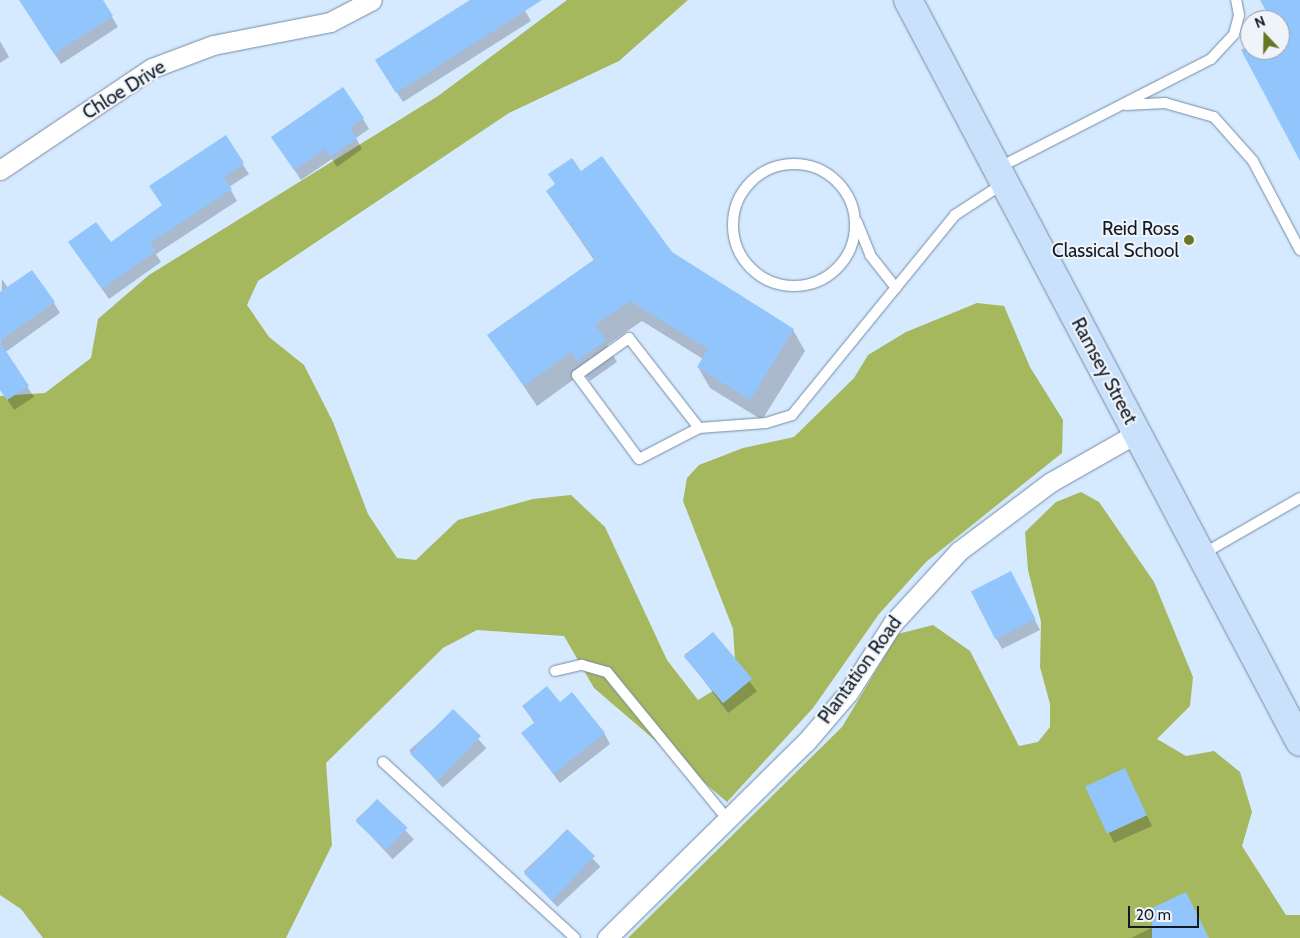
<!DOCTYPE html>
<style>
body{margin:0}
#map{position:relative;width:1300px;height:938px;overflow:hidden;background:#d5e9ff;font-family:Cabin,sans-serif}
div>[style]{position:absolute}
.forest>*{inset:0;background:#a6b85e}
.shadow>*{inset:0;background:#0003;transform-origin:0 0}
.building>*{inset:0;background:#92c5fc;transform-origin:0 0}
.roads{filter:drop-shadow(0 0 1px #748ba3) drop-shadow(0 0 1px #748ba3)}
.lane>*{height:10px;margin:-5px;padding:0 5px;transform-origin:5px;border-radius:5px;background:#fff}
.lane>.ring{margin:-5px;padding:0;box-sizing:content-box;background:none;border:10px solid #fff;border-radius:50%}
.street>*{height:19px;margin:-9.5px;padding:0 9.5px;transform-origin:9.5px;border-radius:9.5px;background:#fff}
.primary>*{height:28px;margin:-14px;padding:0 14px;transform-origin:14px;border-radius:14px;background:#c9e1fb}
.dots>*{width:14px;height:14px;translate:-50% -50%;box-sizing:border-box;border:2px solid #eff4fa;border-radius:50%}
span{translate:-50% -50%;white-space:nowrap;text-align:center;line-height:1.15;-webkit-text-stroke:4px #eff4fa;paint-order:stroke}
.street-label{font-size:19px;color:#121b25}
.poi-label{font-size:19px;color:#121b25}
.right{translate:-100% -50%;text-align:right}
.north{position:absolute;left:1240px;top:10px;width:50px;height:50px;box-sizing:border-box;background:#eff4fa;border:1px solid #979da5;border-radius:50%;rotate:339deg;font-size:14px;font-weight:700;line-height:20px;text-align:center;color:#121b25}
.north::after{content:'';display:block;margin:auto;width:18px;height:22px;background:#687724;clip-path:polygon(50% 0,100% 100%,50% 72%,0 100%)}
.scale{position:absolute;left:1128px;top:906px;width:71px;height:22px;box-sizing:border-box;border:2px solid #121b25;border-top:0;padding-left:6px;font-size:15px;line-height:18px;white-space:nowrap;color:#121b25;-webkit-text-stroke:4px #eff4fa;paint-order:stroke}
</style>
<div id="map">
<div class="forest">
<i style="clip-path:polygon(567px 0,688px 0,619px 61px,509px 113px,258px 281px,247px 305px,269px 337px,304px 365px,333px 422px,368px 514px,397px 558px,416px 560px,458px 520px,533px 499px,571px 495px,605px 527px,667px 660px,698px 700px,736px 677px,733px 629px,683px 501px,687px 478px,699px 465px,743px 448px,794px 437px,854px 378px,868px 355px,906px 332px,977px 303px,1004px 306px,1030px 367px,1063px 420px,1062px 453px,926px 562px,879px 614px,813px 708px,727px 802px,594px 688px,564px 636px,477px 630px,443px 648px,326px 763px,332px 845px,286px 938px,43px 938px,21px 909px,0 895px,0 396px,45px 393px,91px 358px,98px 319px,149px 275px,438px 96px)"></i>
<i style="clip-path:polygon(1081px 492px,1099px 502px,1154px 582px,1193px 677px,1190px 706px,1157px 739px,1186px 756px,1214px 751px,1240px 772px,1252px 812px,1242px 846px,1286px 915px,1300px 915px,1300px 938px,628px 938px,842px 727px,898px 634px,933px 625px,970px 651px,1019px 746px,1038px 742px,1050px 727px,1050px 704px,1040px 667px,1041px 622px,1028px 570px,1025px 532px,1056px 502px)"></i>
</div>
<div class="shadow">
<i style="clip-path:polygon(20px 0,102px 0,118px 27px,61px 64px)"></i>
<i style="clip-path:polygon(472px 0,519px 0,531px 21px,403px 102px,383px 71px)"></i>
<i style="clip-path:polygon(0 41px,9px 57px,0 63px)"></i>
<i style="clip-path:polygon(363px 119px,369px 129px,356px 138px,362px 149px,337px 167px,332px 159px,301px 180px,273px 138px)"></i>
<i style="clip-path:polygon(225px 137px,249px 174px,229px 187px,237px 201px,156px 254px,161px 262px,109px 299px,69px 242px,111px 244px,163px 206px)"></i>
<i style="clip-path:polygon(581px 173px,671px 253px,793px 330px,805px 351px,762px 420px,710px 388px,698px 367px,703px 359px,642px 321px,607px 345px,617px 362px,590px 381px,584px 372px,537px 406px,489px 335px,594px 260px,547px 192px,556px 185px,550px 175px)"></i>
<i style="clip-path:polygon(2px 279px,8px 288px,54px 303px,60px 313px,0 356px)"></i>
<i style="clip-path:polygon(13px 365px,34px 397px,14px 410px,0 388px,0 373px)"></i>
<i style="clip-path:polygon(1017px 584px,1040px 630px,1002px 649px,996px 638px)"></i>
<i style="left:713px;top:633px;width:73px;height:36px;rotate:53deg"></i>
<i style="clip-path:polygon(560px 704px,604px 733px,610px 744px,560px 783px,522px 733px,535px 724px,523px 706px)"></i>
<i style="left:453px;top:711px;width:50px;height:59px;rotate:48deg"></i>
<i style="clip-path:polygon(1130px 780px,1152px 826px,1114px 843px,1087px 788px)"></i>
<i style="left:377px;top:800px;width:54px;height:29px;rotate:47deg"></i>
<i style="left:567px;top:831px;width:49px;height:59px;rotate:47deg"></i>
<i style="clip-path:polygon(1153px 927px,1209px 938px,1131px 938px)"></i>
</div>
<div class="building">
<i style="clip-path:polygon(19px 0,103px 0,113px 16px,54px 54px)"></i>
<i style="clip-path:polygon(470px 0,542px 0,396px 93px,375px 60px)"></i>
<i style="clip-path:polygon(1260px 0,1300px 0,1300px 161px,1241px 50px,1250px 45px,1250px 50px,1280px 50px,1280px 20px,1271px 20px)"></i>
<i style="clip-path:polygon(343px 87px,364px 118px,350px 128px,357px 138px,330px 157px,325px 149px,294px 170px,271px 137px)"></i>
<i style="clip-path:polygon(226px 135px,244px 163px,224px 177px,232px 189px,150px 243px,156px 251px,102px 289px,68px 242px,96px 222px,111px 242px,162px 205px,149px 186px)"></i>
<i style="clip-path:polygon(602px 156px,672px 252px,794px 329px,750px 400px,697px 367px,708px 349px,630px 301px,595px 325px,606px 340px,577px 361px,571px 352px,524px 386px,487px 335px,595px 259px,546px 191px,555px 184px,548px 174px,572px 158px,581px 171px)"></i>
<i style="clip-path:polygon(32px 270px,55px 302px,0 341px,0 292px)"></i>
<i style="clip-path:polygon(0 342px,29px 386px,7px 400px,0 390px)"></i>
<i style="left:1011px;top:571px;width:54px;height:45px;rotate:63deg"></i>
<i style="left:713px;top:632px;width:61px;height:38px;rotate:50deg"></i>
<i style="clip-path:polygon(547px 686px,560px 702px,572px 692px,605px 733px,554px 774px,521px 733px,535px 722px,522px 706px)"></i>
<i style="left:453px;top:709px;width:39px;height:62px;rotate:44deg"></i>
<i style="left:1125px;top:768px;width:52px;height:44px;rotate:65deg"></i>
<i style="left:377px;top:799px;width:42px;height:31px;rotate:43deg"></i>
<i style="left:567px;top:829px;width:39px;height:62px;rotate:44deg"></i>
<i style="clip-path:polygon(1186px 892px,1209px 938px,1152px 938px,1152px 908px)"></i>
</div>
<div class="roads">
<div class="lane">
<i style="left:1126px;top:105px;width:39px;rotate:-3deg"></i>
<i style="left:1165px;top:103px;width:51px;rotate:15.9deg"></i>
<i style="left:1214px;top:117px;width:59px;rotate:48.4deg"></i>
<i style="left:1253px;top:161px;width:101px;rotate:62.2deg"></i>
<i class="ring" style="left:733px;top:164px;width:112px;height:112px"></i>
<i style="left:998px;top:168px;width:239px;rotate:-27.1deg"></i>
<i style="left:1211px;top:59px;width:34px;rotate:-47deg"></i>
<i style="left:1234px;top:34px;width:20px;rotate:-75deg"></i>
<i style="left:1239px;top:15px;width:15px;rotate:-101deg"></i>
<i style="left:857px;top:222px;width:35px;rotate:68deg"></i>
<i style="left:870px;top:255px;width:42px;rotate:51.8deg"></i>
<i style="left:699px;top:428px;width:114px;rotate:-127.9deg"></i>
<i style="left:629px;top:338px;width:64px;rotate:144.6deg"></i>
<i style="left:577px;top:375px;width:104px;rotate:53.6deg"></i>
<i style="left:639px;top:459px;width:68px;rotate:-27.3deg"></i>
<i style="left:699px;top:428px;width:67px;rotate:-4.3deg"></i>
<i style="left:766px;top:423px;width:27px;rotate:-17deg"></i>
<i style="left:792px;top:415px;width:258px;rotate:-50.8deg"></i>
<i style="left:955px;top:215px;width:59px;rotate:-33.1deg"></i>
<i style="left:1201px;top:555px;width:114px;rotate:-29.9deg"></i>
<i style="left:555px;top:671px;width:28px;rotate:-13deg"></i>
<i style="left:582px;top:665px;width:26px;rotate:16deg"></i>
<i style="left:607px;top:672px;width:191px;rotate:50.7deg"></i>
<i style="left:383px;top:762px;width:260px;rotate:42.5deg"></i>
</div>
<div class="street">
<i style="left:0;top:170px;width:183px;rotate:-33.9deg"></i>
<i style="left:152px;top:68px;width:65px;rotate:-20.7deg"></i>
<i style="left:213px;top:45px;width:119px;rotate:-11.1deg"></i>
<i style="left:330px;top:22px;width:47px;rotate:-27.6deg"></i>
<i style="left:607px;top:938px;width:279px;rotate:-44.6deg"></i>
<i style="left:806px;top:742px;width:65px;rotate:-49.4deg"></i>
<i style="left:848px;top:693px;width:83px;rotate:-57.3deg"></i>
<i style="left:893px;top:623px;width:98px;rotate:-47.5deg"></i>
<i style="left:959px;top:551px;width:115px;rotate:-36.9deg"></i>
<i style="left:1051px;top:482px;width:99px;rotate:-29.7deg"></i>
</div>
<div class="primary">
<i style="left:908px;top:0;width:839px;rotate:62.15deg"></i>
</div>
</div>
<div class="dots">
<i style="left:1189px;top:240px;background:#687724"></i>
</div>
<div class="street-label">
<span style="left:124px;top:90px;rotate:-32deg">Chloe Drive</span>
<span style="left:1104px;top:371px;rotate:62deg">Ramsey Street</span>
<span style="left:860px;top:670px;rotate:-54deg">Plantation Road</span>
</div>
<div class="poi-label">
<span class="right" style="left:1179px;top:240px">Reid Ross<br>Classical School</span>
</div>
<div class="north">N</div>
<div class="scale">20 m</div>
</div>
